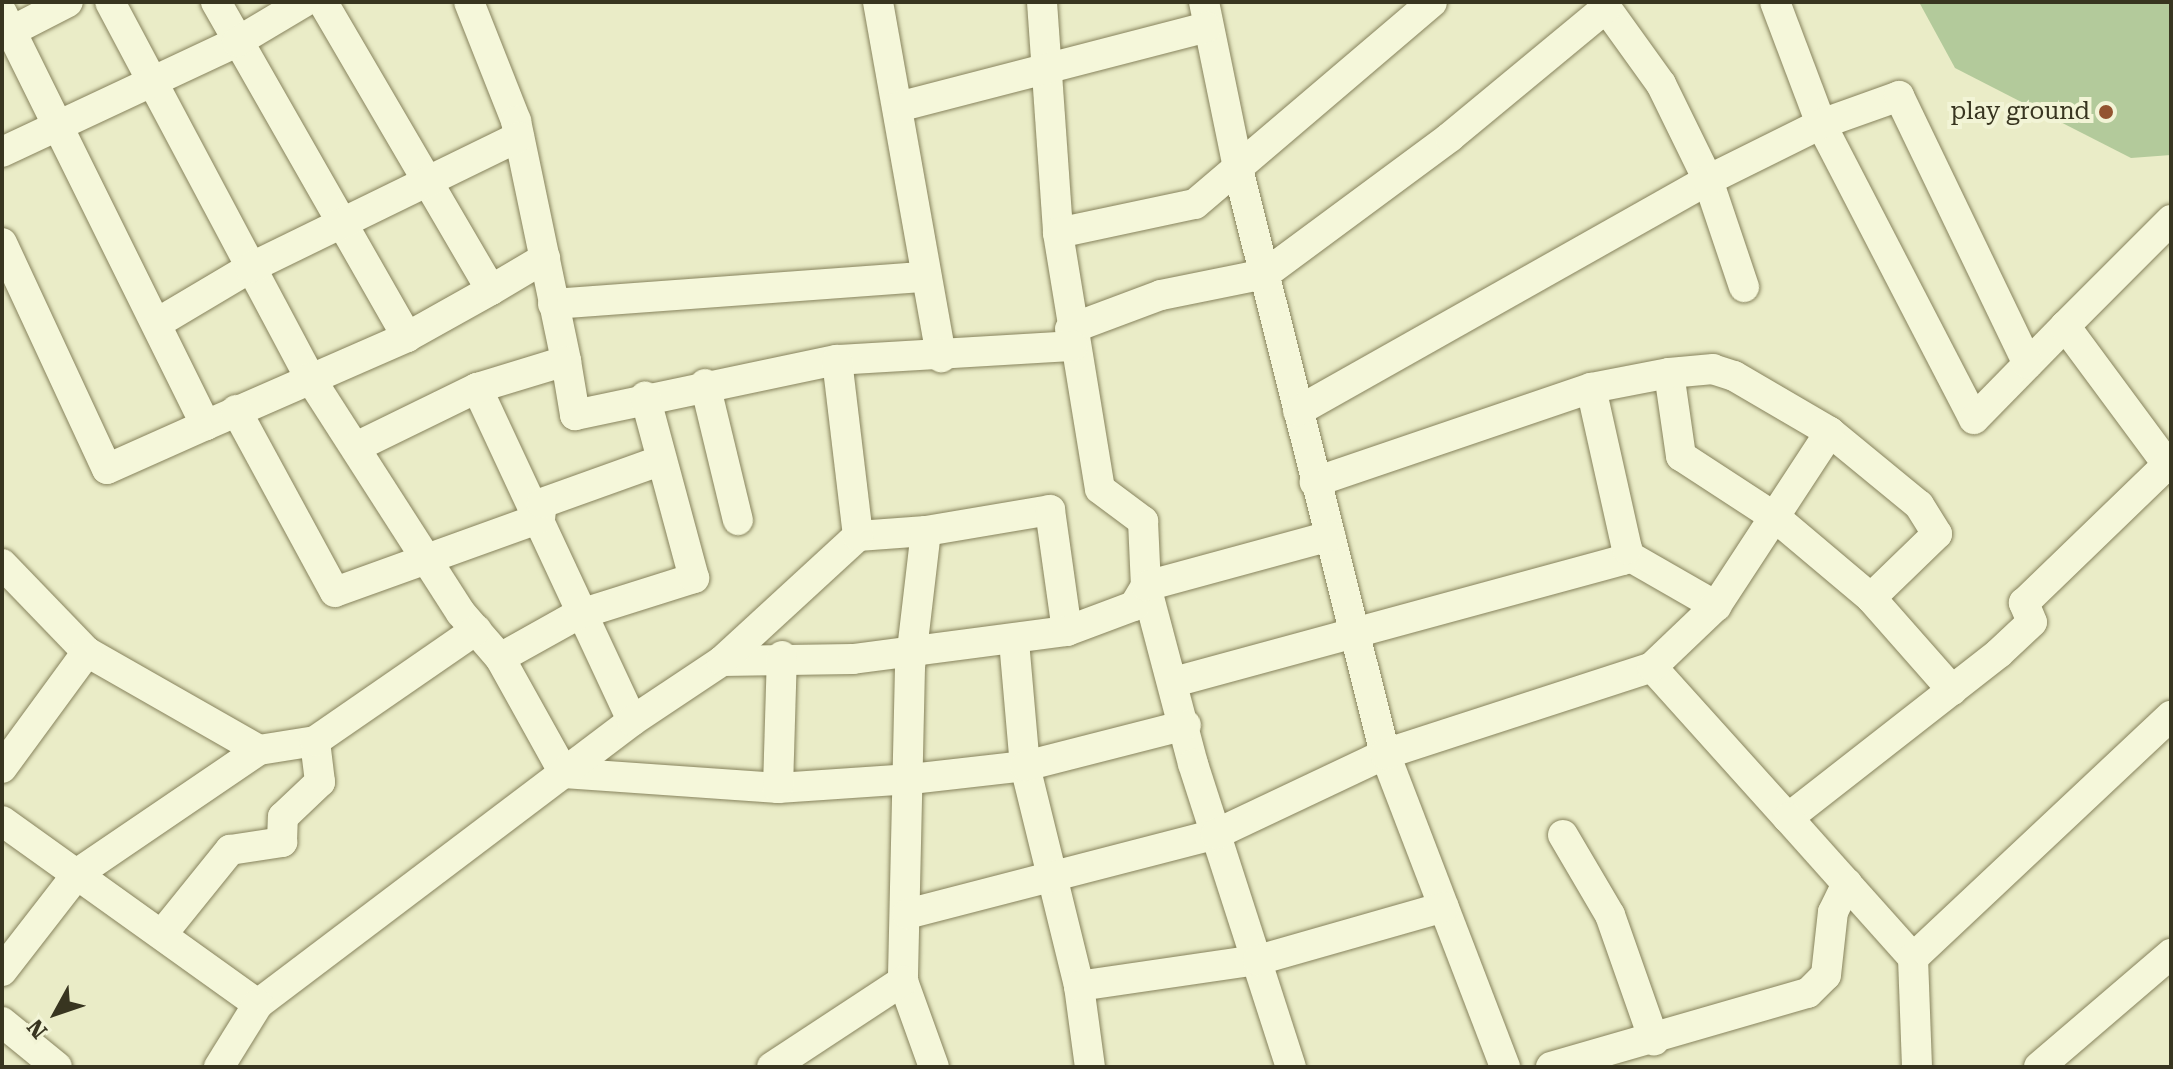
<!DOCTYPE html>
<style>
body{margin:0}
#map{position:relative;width:2173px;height:1069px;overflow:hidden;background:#eaecc7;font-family:"Roboto Serif",serif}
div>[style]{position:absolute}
.green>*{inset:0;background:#b3ca9b}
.roads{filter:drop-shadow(0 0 2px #87835d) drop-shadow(0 0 2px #87835d)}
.minor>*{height:30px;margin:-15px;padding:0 15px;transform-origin:15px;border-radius:15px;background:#f5f7da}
.dots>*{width:22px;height:22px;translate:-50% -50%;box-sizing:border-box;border:4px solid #f2f4d6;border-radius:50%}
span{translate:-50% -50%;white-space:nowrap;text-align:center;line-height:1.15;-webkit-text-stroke:8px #f2f4d6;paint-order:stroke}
.poi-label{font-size:24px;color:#383520}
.right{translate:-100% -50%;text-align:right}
.frame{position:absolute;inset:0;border:4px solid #383520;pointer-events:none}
.north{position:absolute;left:16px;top:973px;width:80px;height:80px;-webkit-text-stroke:6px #f2f4d6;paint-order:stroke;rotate:230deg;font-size:22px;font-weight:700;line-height:32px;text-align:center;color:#383520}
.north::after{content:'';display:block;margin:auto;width:28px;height:36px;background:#383520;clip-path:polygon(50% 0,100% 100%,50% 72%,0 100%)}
</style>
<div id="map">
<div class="green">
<i style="clip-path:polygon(1919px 2px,2171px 2px,2171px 155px,2131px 158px,1955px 68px)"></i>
</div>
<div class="roads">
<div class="minor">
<i style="left:110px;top:2px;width:426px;rotate:62deg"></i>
<i style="left:310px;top:378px;width:279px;rotate:57.3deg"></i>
<i style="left:461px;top:613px;width:60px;rotate:49.1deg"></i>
<i style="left:500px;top:658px;width:132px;rotate:60.9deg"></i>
<i style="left:216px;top:2px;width:386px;rotate:60.3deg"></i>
<i style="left:469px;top:2px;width:128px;rotate:68.4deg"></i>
<i style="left:516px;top:121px;width:245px;rotate:78.2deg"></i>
<i style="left:878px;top:2px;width:361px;rotate:79.9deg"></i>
<i style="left:1042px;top:2px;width:232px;rotate:86deg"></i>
<i style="left:1058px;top:233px;width:259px;rotate:80.7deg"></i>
<i style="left:1100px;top:489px;width:54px;rotate:36.7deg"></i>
<i style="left:1143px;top:521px;width:65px;rotate:87.4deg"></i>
<i style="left:1146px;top:586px;width:184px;rotate:75.2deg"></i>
<i style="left:1193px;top:764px;width:318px;rotate:72.1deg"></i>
<i style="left:1204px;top:2px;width:175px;rotate:78.4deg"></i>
<i style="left:1239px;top:173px;width:599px;rotate:75.89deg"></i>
<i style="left:1385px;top:754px;width:335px;rotate:69deg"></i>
<i style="left:1602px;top:2px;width:101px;rotate:54.3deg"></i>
<i style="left:1661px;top:84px;width:107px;rotate:63.9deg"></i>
<i style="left:1708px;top:180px;width:113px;rotate:71.4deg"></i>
<i style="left:1775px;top:2px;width:130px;rotate:69.3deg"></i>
<i style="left:1821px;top:124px;width:332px;rotate:62.6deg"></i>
<i style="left:1974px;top:419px;width:130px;rotate:-45.6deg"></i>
<i style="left:2px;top:13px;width:460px;rotate:63.7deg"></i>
<i style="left:206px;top:425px;width:219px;rotate:-23.6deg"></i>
<i style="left:407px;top:337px;width:96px;rotate:-29.2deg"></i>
<i style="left:491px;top:290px;width:333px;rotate:-120.3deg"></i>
<i style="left:2px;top:36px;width:74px;rotate:-27.3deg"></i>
<i style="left:898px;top:107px;width:319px;rotate:-14.5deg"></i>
<i style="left:2px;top:152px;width:259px;rotate:-25.1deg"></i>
<i style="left:237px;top:42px;width:78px;rotate:-30.8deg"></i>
<i style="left:2171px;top:220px;width:150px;rotate:135deg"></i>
<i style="left:2065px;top:326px;width:178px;rotate:53.5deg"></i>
<i style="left:1058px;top:233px;width:140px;rotate:-12deg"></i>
<i style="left:1195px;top:204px;width:311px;rotate:-40.4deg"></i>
<i style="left:2px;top:243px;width:249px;rotate:65.1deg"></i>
<i style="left:107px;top:469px;width:108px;rotate:-24deg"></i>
<i style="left:491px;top:290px;width:63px;rotate:-30.7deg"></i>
<i style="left:553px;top:304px;width:373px;rotate:-4.2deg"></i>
<i style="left:159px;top:322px;width:106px;rotate:-30.7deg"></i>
<i style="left:250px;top:268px;width:299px;rotate:-26deg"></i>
<i style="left:1070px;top:329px;width:97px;rotate:-20.5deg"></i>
<i style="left:1161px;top:295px;width:106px;rotate:-11.4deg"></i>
<i style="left:1265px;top:274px;width:230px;rotate:-36.5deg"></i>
<i style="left:1450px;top:137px;width:202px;rotate:-39.6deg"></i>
<i style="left:1669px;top:373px;width:84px;rotate:81.8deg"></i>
<i style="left:1681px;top:456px;width:113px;rotate:33.1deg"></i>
<i style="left:1776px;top:518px;width:124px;rotate:40.1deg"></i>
<i style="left:1871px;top:598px;width:123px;rotate:48.6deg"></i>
<i style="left:705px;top:384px;width:140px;rotate:76.4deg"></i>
<i style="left:477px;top:388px;width:367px;rotate:65deg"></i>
<i style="left:236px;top:410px;width:207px;rotate:61.5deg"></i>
<i style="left:335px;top:592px;width:218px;rotate:-19.8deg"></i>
<i style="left:540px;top:518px;width:15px;rotate:-82deg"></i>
<i style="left:542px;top:503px;width:124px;rotate:-19.7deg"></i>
<i style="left:1298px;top:411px;width:471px;rotate:-29.4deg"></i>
<i style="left:1708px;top:180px;width:126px;rotate:-26.4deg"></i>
<i style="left:1821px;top:124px;width:83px;rotate:-19.7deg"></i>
<i style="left:1899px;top:96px;width:297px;rotate:64.3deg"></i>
<i style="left:1830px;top:432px;width:115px;rotate:39.4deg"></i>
<i style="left:1919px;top:505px;width:34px;rotate:58deg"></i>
<i style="left:1937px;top:534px;width:92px;rotate:135.9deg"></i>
<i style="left:356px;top:447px;width:135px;rotate:-26deg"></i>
<i style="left:477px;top:388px;width:93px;rotate:-16.9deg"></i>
<i style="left:566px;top:361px;width:55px;rotate:80.5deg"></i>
<i style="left:575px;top:415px;width:268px;rotate:-11.9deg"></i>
<i style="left:837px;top:360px;width:236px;rotate:-3.4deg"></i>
<i style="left:926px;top:531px;width:126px;rotate:-9.6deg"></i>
<i style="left:1050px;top:510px;width:122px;rotate:82deg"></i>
<i style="left:858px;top:536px;width:68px;rotate:-4.2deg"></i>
<i style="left:926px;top:531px;width:137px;rotate:96.7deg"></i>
<i style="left:910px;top:667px;width:314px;rotate:91.3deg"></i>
<i style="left:903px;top:981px;width:91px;rotate:70.2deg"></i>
<i style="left:1627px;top:555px;width:103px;rotate:29.8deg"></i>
<i style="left:2px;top:564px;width:122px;rotate:46deg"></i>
<i style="left:87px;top:652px;width:198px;rotate:29.7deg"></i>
<i style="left:259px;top:750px;width:57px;rotate:-9.1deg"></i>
<i style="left:1014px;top:641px;width:125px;rotate:85deg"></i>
<i style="left:1025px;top:766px;width:227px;rotate:76.2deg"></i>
<i style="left:1079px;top:986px;width:82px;rotate:82.3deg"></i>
<i style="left:500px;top:658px;width:88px;rotate:-29.2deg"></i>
<i style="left:577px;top:615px;width:123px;rotate:-17.5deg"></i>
<i style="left:694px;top:578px;width:188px;rotate:-105.1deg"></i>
<i style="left:722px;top:661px;width:131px;rotate:-0.9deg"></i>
<i style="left:853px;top:659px;width:216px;rotate:-7.5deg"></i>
<i style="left:1067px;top:631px;width:72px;rotate:-20.5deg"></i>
<i style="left:1134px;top:606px;width:23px;rotate:-59deg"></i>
<i style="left:1146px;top:586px;width:191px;rotate:-15.2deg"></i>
<i style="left:1652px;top:667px;width:203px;rotate:48deg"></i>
<i style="left:1788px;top:818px;width:268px;rotate:-38deg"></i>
<i style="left:1999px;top:653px;width:45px;rotate:-43.2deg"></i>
<i style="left:2032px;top:622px;width:21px;rotate:-113deg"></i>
<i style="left:2024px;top:603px;width:204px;rotate:-44deg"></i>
<i style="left:1174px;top:682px;width:465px;rotate:-15.2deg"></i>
<i style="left:1623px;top:560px;width:12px;rotate:-70deg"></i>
<i style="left:1627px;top:549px;width:165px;rotate:-102.6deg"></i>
<i style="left:2px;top:768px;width:144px;rotate:-53.8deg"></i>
<i style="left:564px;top:773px;width:215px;rotate:4deg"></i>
<i style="left:778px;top:788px;width:133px;rotate:-3.9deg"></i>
<i style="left:911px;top:779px;width:115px;rotate:-6.5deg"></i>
<i style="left:1025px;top:766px;width:166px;rotate:-14.3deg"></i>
<i style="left:778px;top:788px;width:132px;rotate:-88.3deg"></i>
<i style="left:1788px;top:818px;width:188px;rotate:48.2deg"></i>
<i style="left:1913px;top:958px;width:109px;rotate:87.9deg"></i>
<i style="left:2px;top:821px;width:315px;rotate:35.6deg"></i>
<i style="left:258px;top:1004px;width:469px;rotate:-37.1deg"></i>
<i style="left:632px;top:721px;width:108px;rotate:-33.7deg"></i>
<i style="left:722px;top:661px;width:185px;rotate:-42.6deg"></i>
<i style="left:858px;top:536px;width:177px;rotate:-96.8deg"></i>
<i style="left:1563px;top:835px;width:93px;rotate:59.6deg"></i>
<i style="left:1610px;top:915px;width:133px;rotate:70.6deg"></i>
<i style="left:907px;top:914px;width:319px;rotate:-14.5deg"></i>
<i style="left:1216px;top:834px;width:187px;rotate:-25.3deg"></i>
<i style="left:1385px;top:754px;width:281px;rotate:-18deg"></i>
<i style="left:1652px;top:667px;width:88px;rotate:-43.6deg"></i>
<i style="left:1716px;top:606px;width:208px;rotate:-56.8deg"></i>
<i style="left:1830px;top:432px;width:111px;rotate:-149.7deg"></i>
<i style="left:1734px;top:376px;width:22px;rotate:-162deg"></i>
<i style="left:1713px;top:369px;width:44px;rotate:174.8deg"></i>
<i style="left:1669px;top:373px;width:79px;rotate:169.1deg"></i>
<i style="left:1591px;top:388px;width:292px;rotate:161.2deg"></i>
<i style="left:163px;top:933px;width:107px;rotate:-51.1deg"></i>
<i style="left:230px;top:850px;width:53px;rotate:-8.7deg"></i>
<i style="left:282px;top:842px;width:25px;rotate:-88deg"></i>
<i style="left:283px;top:817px;width:51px;rotate:-43.4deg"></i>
<i style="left:320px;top:782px;width:41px;rotate:-97deg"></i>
<i style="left:315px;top:741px;width:196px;rotate:-34.6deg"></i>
<i style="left:1913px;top:958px;width:354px;rotate:-43.2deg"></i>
<i style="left:2px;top:971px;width:124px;rotate:-52.2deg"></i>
<i style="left:78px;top:873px;width:219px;rotate:-34.2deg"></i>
<i style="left:1079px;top:986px;width:181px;rotate:-8.3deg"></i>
<i style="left:1258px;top:960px;width:193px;rotate:-15.9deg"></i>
<i style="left:2px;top:1022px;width:71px;rotate:39.3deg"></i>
<i style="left:219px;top:1067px;width:74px;rotate:-58.2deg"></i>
<i style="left:772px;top:1067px;width:157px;rotate:-33.3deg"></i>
<i style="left:1551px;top:1067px;width:267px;rotate:-16.1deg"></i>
<i style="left:1808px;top:993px;width:25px;rotate:-45deg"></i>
<i style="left:1826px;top:975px;width:63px;rotate:-83.7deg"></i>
<i style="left:1833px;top:912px;width:32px;rotate:-64deg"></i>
<i style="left:2039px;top:1067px;width:174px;rotate:-40.6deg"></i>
</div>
</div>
<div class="dots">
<i style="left:2106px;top:112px;background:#935430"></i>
</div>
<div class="poi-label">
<span class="right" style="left:2090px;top:112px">play ground</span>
</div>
<div class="frame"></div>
<div class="north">N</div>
</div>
